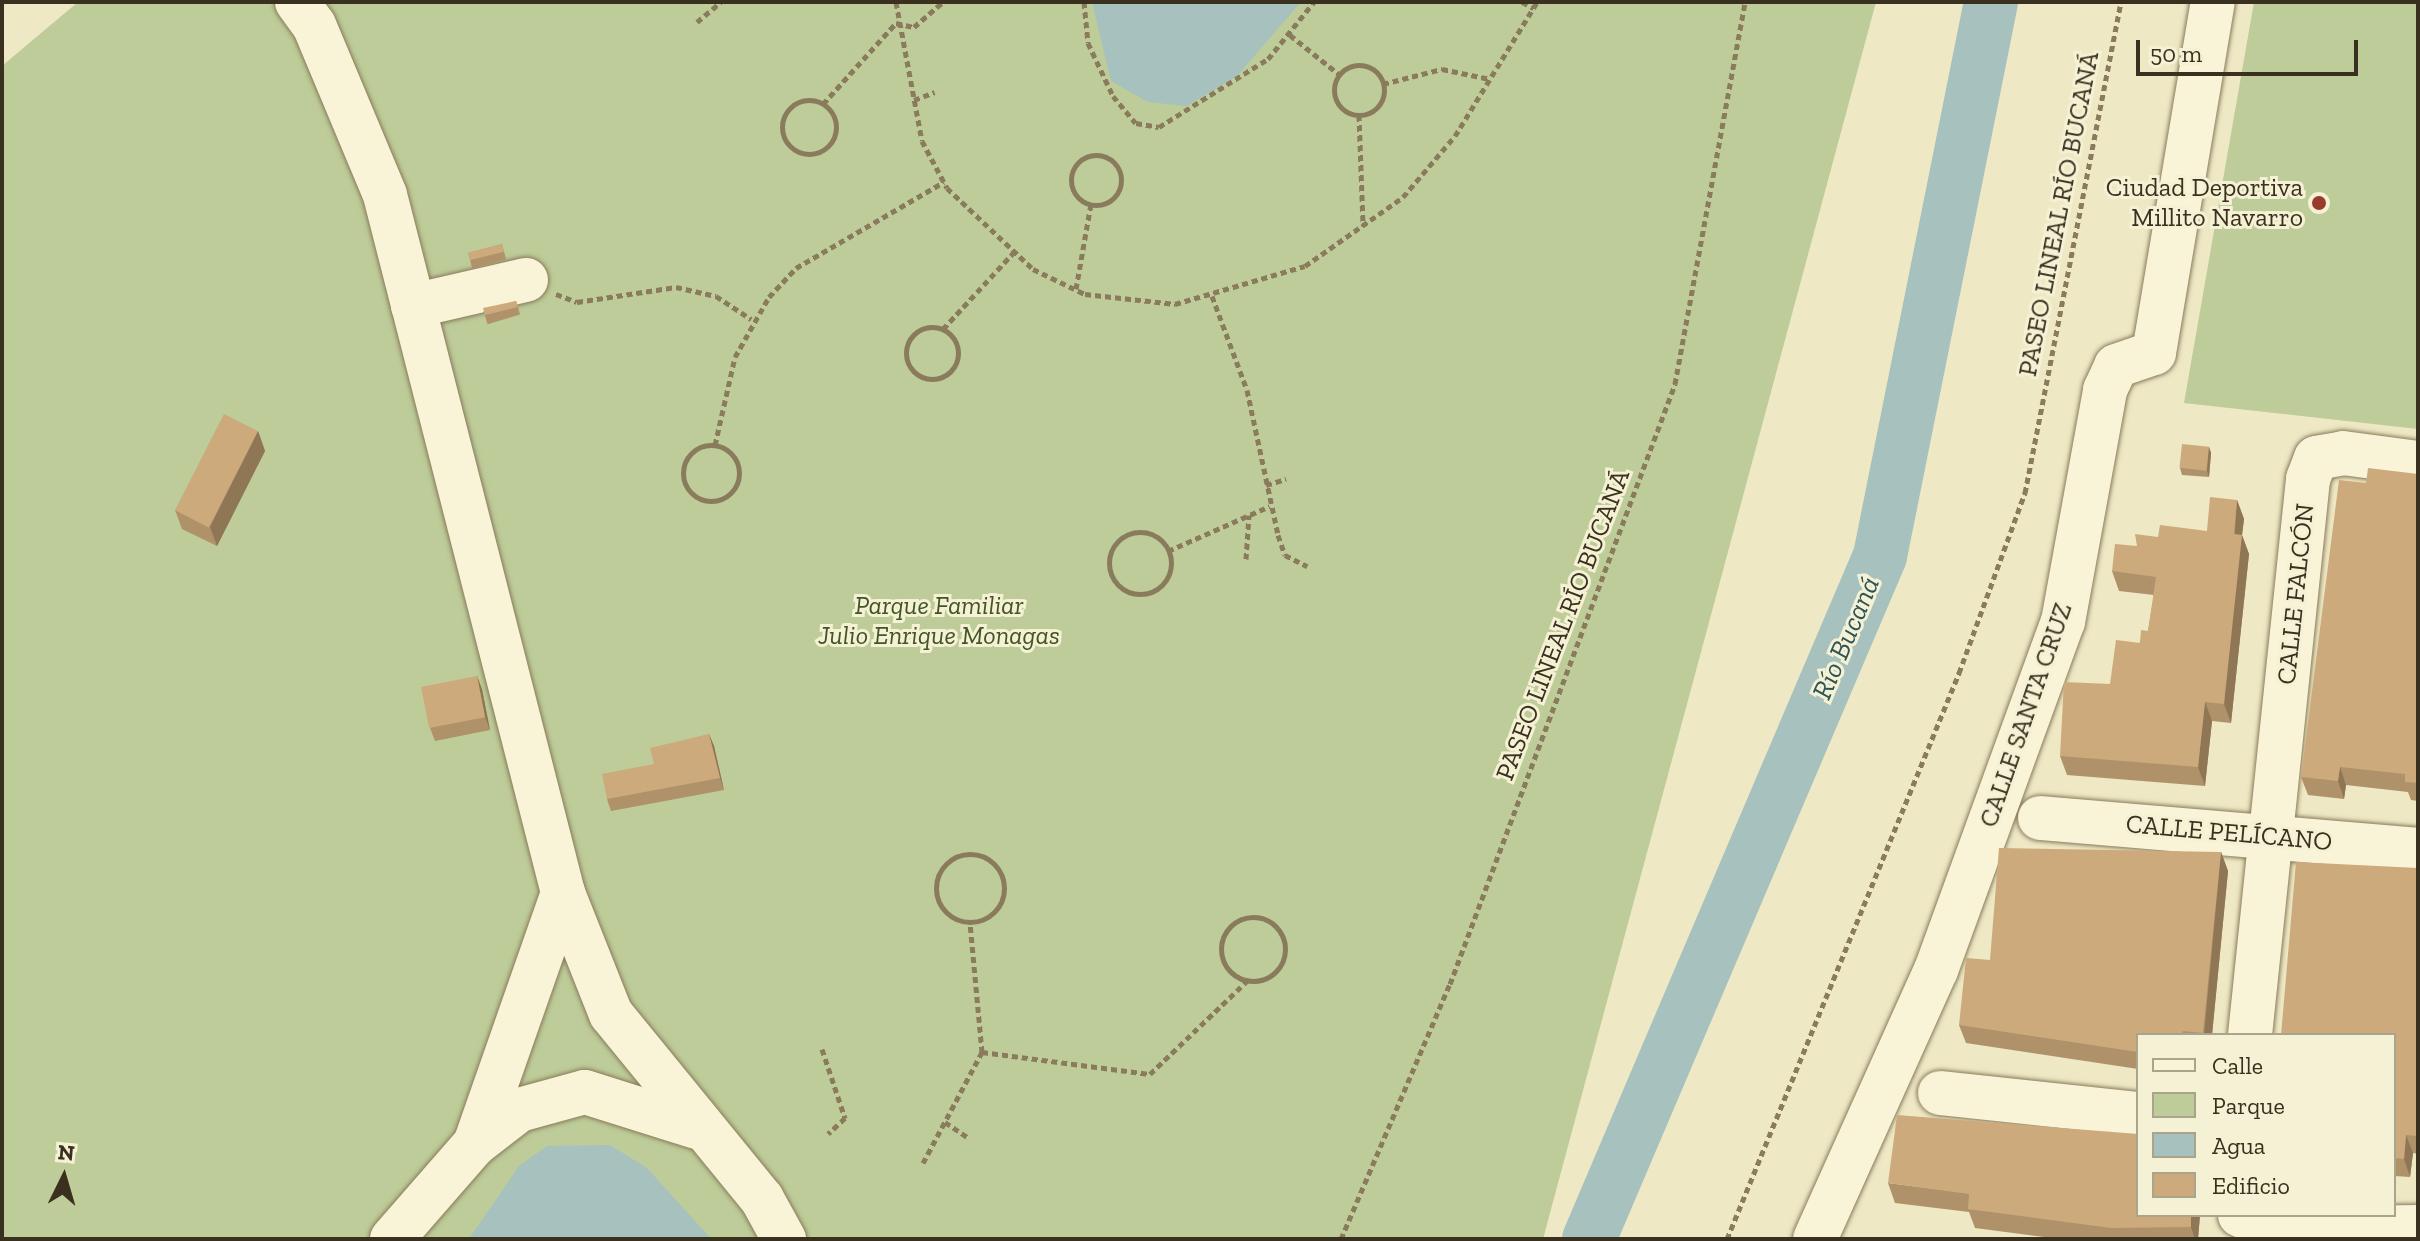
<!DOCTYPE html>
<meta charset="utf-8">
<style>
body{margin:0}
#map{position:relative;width:2420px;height:1241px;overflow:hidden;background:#eee8c4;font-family:"Zilla Slab",serif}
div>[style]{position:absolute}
.green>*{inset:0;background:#bdcc98}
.water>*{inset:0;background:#a6c1be}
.river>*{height:54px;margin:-27px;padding:0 27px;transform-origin:27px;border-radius:27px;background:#a6c1be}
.path>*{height:5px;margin-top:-2.5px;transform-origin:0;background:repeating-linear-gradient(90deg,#897b5b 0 6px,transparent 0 10px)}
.path>.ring{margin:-2.5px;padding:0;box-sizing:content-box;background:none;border:5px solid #897b5b;border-radius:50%}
.roads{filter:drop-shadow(0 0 2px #897b5b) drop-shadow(0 0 2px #897b5b)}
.minor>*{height:44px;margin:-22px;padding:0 22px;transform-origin:22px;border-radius:22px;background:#f9f4d8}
.wall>*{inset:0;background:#af926a;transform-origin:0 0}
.shaded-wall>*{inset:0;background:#8f7756}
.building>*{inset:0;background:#ccaa7b;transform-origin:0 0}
.dots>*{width:22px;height:22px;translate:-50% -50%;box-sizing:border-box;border:4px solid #f5f1d4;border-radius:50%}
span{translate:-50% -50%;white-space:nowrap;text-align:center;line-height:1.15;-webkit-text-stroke:6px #f5f1d4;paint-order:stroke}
.poi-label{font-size:26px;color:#39301f}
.right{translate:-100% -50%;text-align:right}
.street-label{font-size:26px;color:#39301f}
.park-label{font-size:26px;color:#415525;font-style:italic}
.water-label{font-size:28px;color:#2e5458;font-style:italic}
.frame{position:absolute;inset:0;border:4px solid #39301f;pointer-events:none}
.legend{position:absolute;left:2136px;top:1033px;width:260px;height:184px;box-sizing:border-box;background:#f5f1d4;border:2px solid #aaa48c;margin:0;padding:10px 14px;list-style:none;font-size:24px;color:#39301f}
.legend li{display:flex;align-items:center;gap:16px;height:40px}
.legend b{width:40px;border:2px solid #aaa48c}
.north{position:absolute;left:24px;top:1137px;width:80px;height:80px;-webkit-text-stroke:6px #f5f1d4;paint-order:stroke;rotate:5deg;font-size:22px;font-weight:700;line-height:32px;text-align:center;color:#39301f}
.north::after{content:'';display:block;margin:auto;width:28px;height:36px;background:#39301f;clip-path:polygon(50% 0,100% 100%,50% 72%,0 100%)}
.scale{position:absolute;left:2136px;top:40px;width:222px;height:36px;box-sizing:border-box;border:4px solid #39301f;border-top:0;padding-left:10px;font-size:24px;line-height:28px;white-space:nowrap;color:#39301f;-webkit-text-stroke:6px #f5f1d4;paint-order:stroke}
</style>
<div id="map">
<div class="green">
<i style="clip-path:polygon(78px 2px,1876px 2px,1543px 1239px,2px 1239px,2px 66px)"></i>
<i style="clip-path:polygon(2254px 2px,2418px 2px,2418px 429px,2184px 403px)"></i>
</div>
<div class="water">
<i style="clip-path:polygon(1092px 2px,1301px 2px,1237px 76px,1187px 106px,1148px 102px,1111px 81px)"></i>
<i style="clip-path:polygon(610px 1145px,647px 1168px,711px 1239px,469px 1239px,519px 1166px,547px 1146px)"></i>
</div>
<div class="river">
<i style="left:1589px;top:1239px;width:742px;rotate:-66.92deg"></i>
<i style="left:1880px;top:556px;width:565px;rotate:-78.67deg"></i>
</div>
<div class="path">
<i style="left:896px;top:2px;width:141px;rotate:79.4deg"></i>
<i style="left:922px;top:141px;width:53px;rotate:62deg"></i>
<i style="left:947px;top:188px;width:118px;rotate:43.3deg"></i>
<i style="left:1033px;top:269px;width:58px;rotate:25.7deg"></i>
<i style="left:1085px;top:294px;width:91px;rotate:6.3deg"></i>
<i style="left:1175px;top:304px;width:135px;rotate:-16.3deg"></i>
<i style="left:1305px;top:266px;width:120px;rotate:-35.1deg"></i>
<i style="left:1403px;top:197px;width:80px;rotate:-49.6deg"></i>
<i style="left:1455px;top:136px;width:157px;rotate:-58.5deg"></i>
<i style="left:1084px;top:2px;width:41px;rotate:84.4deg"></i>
<i style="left:1088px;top:43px;width:59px;rotate:64.7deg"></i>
<i style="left:1113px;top:96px;width:35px;rotate:50deg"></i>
<i style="left:1136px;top:123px;width:23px;rotate:10deg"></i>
<i style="left:1159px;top:127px;width:128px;rotate:-32deg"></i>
<i style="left:1268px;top:59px;width:73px;rotate:-51.1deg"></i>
<i style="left:1522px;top:2px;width:13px;rotate:27deg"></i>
<i style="left:697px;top:22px;width:31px;rotate:-40deg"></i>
<i style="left:1290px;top:35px;width:64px;rotate:38.7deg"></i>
<i class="ring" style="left:1334px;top:65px;width:45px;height:45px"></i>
<i style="left:1383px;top:84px;width:61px;rotate:-14.3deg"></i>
<i style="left:1442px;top:69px;width:49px;rotate:11.8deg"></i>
<i style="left:914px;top:100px;width:22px;rotate:-21deg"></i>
<i class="ring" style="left:782px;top:100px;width:49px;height:49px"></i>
<i style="left:823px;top:104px;width:109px;rotate:-48deg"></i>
<i style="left:896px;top:23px;width:18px;rotate:13deg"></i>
<i style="left:914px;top:27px;width:38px;rotate:-41deg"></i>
<i style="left:1359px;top:115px;width:111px;rotate:87.9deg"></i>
<i class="ring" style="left:1071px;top:155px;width:45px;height:45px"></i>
<i style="left:1076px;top:289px;width:86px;rotate:-80deg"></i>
<i style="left:556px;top:294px;width:22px;rotate:21deg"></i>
<i style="left:577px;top:302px;width:100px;rotate:-8.6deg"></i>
<i style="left:676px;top:287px;width:41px;rotate:12.7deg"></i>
<i style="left:716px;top:296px;width:42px;rotate:33.3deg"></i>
<i style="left:1212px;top:296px;width:100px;rotate:69.6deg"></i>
<i style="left:1247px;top:390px;width:148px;rotate:77.9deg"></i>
<i style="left:1278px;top:535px;width:21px;rotate:71deg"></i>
<i style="left:1285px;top:555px;width:25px;rotate:27deg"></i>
<i class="ring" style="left:906px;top:327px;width:47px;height:47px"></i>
<i style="left:943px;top:329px;width:105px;rotate:-47.3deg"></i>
<i class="ring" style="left:683px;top:445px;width:51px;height:51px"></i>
<i style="left:715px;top:445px;width:90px;rotate:-77.2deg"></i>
<i style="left:735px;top:357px;width:69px;rotate:-60.5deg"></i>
<i style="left:769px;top:297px;width:40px;rotate:-47deg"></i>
<i style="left:796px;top:268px;width:171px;rotate:-30.2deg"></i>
<i style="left:1266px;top:485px;width:21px;rotate:-17deg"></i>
<i class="ring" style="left:1109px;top:532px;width:57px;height:57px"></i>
<i style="left:1168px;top:551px;width:111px;rotate:-23.8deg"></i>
<i style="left:1246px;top:559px;width:44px;rotate:-86.1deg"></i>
<i class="ring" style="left:936px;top:854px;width:63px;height:63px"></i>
<i class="ring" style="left:1221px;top:917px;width:59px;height:59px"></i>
<i style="left:822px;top:1049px;width:73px;rotate:71.6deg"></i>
<i style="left:845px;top:1118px;width:23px;rotate:137deg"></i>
<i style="left:982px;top:1052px;width:169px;rotate:7.5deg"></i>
<i style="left:1150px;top:1074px;width:134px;rotate:-43.8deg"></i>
<i style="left:945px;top:1122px;width:29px;rotate:34deg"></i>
<i style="left:923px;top:1163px;width:126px;rotate:-62deg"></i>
<i style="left:982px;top:1052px;width:131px;rotate:-95.3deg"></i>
<i style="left:1341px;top:1239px;width:277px;rotate:-66.9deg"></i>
<i style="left:1450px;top:984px;width:641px;rotate:-69.44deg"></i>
<i style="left:1675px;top:384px;width:388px;rotate:-79.6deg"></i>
<i style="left:1727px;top:1239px;width:612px;rotate:-67.71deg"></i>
<i style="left:1959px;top:673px;width:192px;rotate:-69.9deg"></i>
<i style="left:2025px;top:493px;width:500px;rotate:-78.94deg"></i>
</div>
<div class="roads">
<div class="minor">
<i style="left:297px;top:2px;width:29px;rotate:54deg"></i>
<i style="left:314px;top:25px;width:184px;rotate:67.3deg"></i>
<i style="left:385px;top:195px;width:720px;rotate:75.69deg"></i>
<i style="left:563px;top:893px;width:130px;rotate:68.4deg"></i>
<i style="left:611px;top:1014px;width:239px;rotate:50.8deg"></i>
<i style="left:762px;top:1199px;width:46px;rotate:61.2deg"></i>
<i style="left:413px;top:306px;width:116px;rotate:-13deg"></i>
<i style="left:2040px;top:818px;width:379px;rotate:4.8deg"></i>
<i style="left:2250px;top:1035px;width:559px;rotate:-84.04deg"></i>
<i style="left:2308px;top:479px;width:22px;rotate:-69deg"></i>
<i style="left:2316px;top:458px;width:27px;rotate:-10deg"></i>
<i style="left:2343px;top:453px;width:76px;rotate:7.6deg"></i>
<i style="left:1940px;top:1093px;width:199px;rotate:6.1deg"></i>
<i style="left:475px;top:1144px;width:266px;rotate:-70.7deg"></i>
<i style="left:2240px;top:1215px;width:34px;rotate:24deg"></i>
<i style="left:2271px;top:1229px;width:147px;rotate:-0.8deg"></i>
<i style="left:392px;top:1239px;width:126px;rotate:-48.9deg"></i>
<i style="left:475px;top:1144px;width:56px;rotate:-37.7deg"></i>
<i style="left:519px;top:1110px;width:68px;rotate:-15.3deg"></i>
<i style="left:585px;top:1092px;width:116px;rotate:17.5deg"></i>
<i style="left:1815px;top:1239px;width:295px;rotate:-65.8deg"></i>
<i style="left:1936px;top:970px;width:370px;rotate:-70deg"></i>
<i style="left:2063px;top:622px;width:236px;rotate:-79.7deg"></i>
<i style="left:2105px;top:390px;width:26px;rotate:-65deg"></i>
<i style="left:2116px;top:366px;width:40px;rotate:-18.9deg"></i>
<i style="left:2154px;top:353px;width:356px;rotate:-80.5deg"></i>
</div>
</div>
<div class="wall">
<i style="left:502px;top:244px;width:16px;height:35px;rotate:75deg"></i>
<i style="left:516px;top:301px;width:14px;height:34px;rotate:73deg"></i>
<i style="clip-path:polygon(258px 431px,265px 451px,217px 546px,182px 529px,175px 510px)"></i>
<i style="clip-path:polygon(2209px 447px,2211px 453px,2209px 477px,2182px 475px,2180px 468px)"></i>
<i style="clip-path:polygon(2418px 474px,2418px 801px,2411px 800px,2408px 792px,2346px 785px,2344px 799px,2308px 795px,2301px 777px,2366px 483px)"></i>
<i style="clip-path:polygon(2237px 500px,2244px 519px,2242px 535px,2249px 554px,2231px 723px,2212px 721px,2205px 786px,2067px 775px,2060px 756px,2110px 684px,2148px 631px,2154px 595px,2119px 591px,2112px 571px,2137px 546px,2158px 537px,2207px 531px)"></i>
<i style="clip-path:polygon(477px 676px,482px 689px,490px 730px,435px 741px,430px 728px)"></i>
<i style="clip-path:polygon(709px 734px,714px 746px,724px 790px,611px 811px,607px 799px)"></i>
<i style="clip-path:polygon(2221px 852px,2228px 871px,2212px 1035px,2138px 1035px,2138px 1069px,1966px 1043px,1959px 1025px,1990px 960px)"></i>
<i style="clip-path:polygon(2418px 868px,2418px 1154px,2413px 1153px,2410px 1177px,2394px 1176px,2394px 1035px)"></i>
<i style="clip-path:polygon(1888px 1183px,2138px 1215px,2200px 1215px,2198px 1239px,2059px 1239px,1975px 1228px,1969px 1212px,1895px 1203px)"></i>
</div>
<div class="shaded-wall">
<i style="clip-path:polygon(258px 431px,265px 451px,217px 546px,210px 527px)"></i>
<i style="clip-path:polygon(2209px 447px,2211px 453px,2209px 477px,2207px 471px)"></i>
<i style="clip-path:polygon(2237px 500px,2244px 519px,2242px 535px,2249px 554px,2231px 723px,2224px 704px)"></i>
<i style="clip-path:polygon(477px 676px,482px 689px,490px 730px,485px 717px)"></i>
<i style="clip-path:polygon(2205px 702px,2212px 721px,2205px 786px,2198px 767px)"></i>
<i style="clip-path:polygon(709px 734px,714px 746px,724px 790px,720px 778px)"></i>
<i style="clip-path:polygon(2340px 767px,2346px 785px,2344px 799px,2338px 781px)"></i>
<i style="clip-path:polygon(2221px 852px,2228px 871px,2212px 1035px,2204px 1035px)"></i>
<i style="clip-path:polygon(2406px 1135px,2413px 1153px,2410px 1177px,2404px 1159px)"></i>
<i style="clip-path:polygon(2191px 1215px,2200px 1215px,2198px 1239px,2195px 1239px,2191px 1227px)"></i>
</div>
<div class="building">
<i style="left:502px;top:244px;width:8px;height:35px;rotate:76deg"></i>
<i style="clip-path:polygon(516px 301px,518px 307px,485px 315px,483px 308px)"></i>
<i style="left:224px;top:414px;width:38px;height:108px;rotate:27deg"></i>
<i style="left:2182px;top:444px;width:27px;height:24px;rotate:6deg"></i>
<i style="clip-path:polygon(2368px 468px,2418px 474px,2418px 783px,2405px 782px,2405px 774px,2340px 767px,2338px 781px,2301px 777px,2339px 480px,2366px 483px)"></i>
<i style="clip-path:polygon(2210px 497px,2237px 500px,2234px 534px,2242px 535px,2224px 704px,2205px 702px,2198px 767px,2060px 756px,2064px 682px,2110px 684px,2116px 640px,2140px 643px,2141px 630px,2148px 631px,2156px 577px,2112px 571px,2115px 544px,2137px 546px,2135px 534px,2158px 537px,2160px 525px,2207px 531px)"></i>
<i style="left:477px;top:676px;width:42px;height:57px;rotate:79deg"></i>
<i style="clip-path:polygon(709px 734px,720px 778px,607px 799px,602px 774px,654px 764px,650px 748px)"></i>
<i style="clip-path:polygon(1999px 848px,2221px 852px,2203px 1033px,2183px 1031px,2182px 1035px,2138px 1035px,2138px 1052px,1959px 1025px,1966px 958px,1990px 960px)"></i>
<i style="clip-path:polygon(2296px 862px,2418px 868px,2418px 1136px,2406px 1135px,2404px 1159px,2394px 1158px,2394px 1035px,2281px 1035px)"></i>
<i style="clip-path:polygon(1897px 1115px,2138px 1134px,2138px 1215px,2191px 1215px,2191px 1227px,2111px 1228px,1968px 1209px,1969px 1194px,1888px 1183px)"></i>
</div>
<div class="dots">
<i style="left:2319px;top:203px;background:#973c2b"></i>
</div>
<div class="poi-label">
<span class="right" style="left:2303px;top:203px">Ciudad Deportiva<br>Millito Navarro</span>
</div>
<div class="street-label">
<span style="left:2059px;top:214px;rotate:-79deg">PASEO LINEAL RÍO BUCANÁ</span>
<span style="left:2296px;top:594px;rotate:-84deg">CALLE FALCÓN</span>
<span style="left:1563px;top:625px;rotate:-69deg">PASEO LINEAL RÍO BUCANÁ</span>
<span style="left:2026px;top:715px;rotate:-71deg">CALLE SANTA CRUZ</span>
<span style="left:2229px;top:833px;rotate:5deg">CALLE PELÍCANO</span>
</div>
<div class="park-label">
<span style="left:939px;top:621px">Parque Familiar<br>Julio Enrique Monagas</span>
</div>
<div class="water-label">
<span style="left:1846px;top:638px;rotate:-67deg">Río Bucaná</span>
</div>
<div class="frame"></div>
<ul class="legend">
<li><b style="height:10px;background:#f9f4d8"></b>Calle</li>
<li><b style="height:22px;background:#bdcc98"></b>Parque</li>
<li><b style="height:22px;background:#a6c1be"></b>Agua</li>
<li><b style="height:22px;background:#ccaa7b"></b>Edificio</li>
</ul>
<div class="north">N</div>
<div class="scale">50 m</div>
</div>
